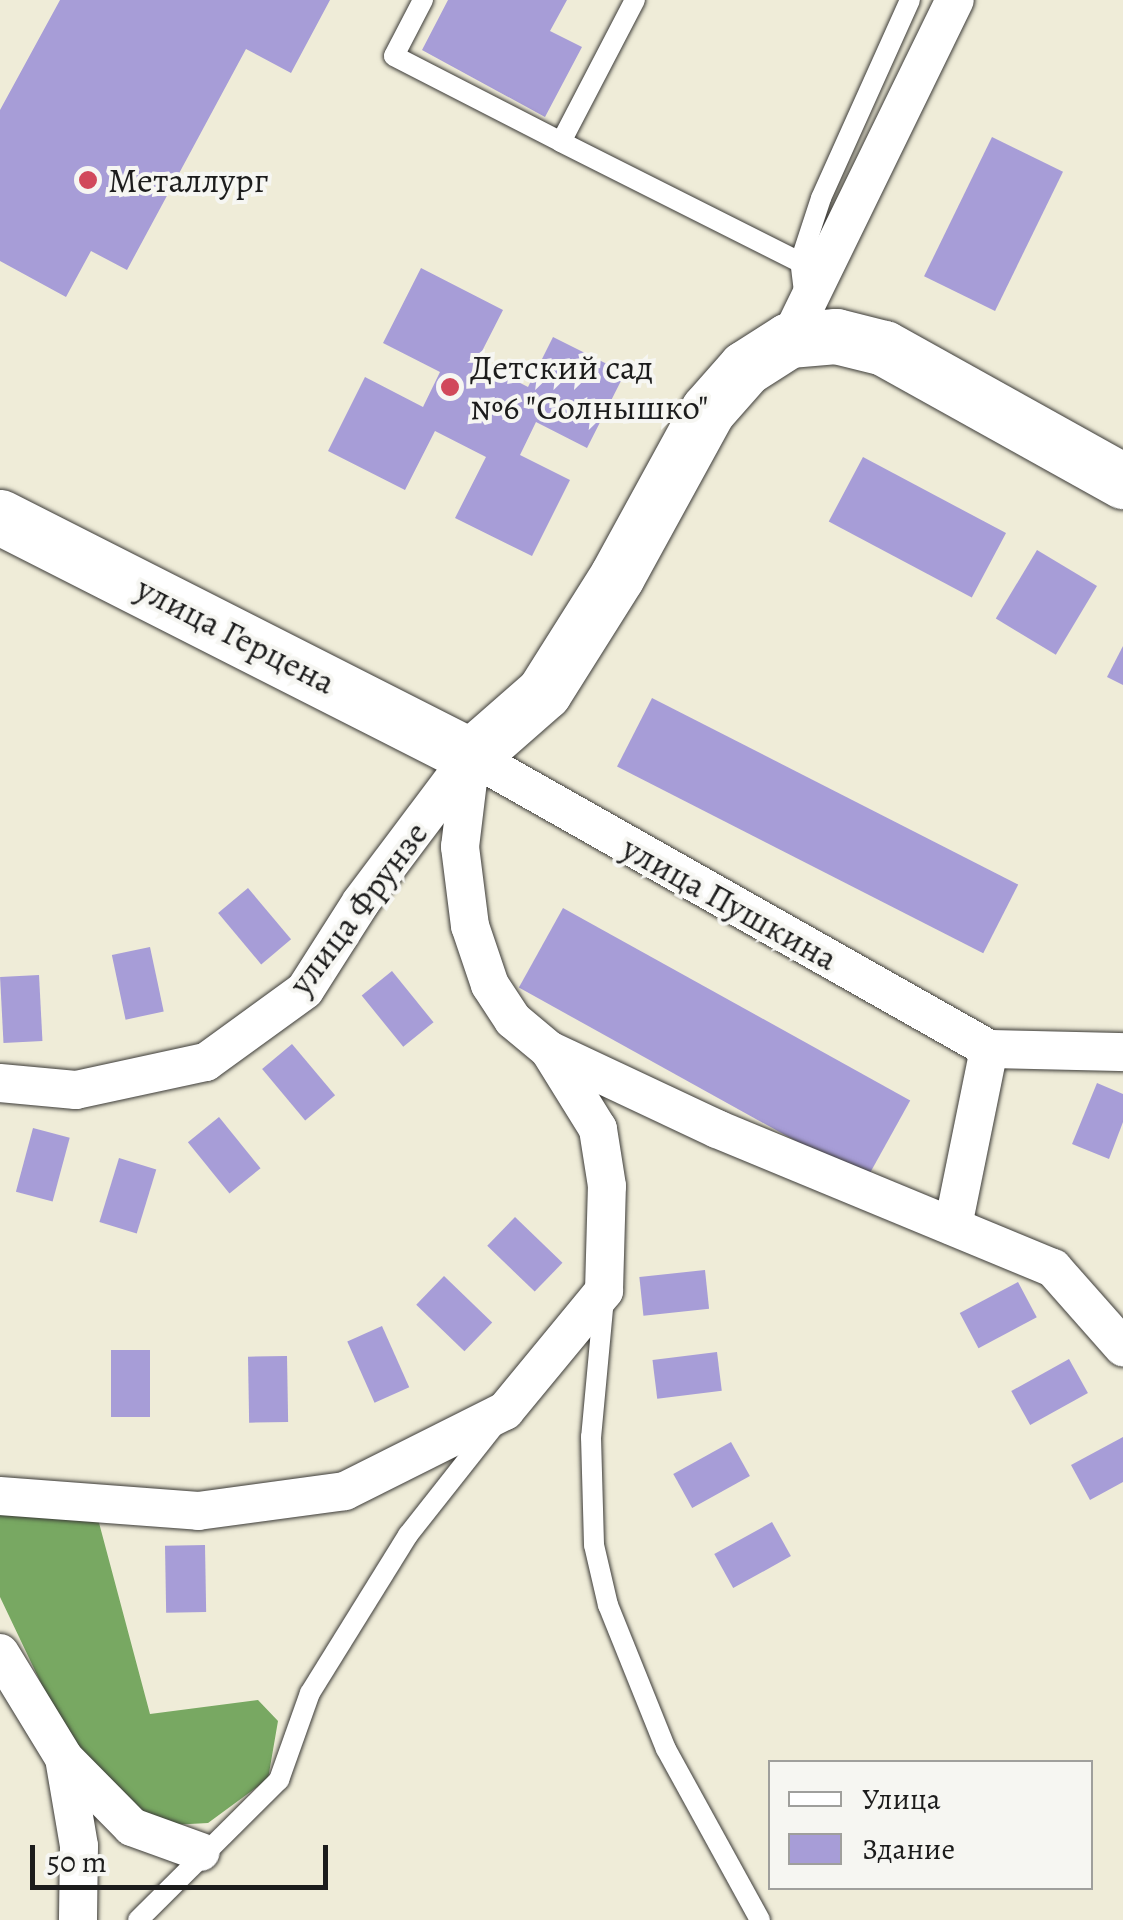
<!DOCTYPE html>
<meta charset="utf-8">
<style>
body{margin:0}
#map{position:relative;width:1123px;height:1920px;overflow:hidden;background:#efecd8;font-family:Alegreya,serif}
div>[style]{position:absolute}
.forest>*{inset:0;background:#78a862}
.building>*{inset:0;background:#a79dd7;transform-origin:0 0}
.roads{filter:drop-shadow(0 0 2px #3c3b38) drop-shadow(0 0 2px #3c3b38)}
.lane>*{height:20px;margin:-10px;padding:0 10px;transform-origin:10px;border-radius:10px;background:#fff}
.street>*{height:38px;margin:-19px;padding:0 19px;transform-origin:19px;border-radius:19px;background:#fff}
.secondary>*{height:55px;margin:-27.5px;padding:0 27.5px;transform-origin:27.5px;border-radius:27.5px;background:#fff}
.dots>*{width:28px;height:28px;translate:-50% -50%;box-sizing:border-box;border:5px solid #f6f6f2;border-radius:50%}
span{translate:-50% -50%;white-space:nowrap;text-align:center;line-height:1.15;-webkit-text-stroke:8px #f6f6f2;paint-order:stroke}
.poi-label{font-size:35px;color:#1c1c1c}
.left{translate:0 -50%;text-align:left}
.street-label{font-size:35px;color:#1c1c1c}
.legend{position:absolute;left:768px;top:1760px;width:325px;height:130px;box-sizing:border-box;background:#f6f6f2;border:2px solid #9f9f9c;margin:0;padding:12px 18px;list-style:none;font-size:30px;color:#1c1c1c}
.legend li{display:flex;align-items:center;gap:20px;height:50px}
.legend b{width:50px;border:2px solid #9f9f9c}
.scale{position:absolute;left:30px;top:1845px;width:298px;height:45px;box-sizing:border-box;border:5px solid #1c1c1c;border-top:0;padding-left:12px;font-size:30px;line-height:35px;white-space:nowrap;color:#1c1c1c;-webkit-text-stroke:8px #f6f6f2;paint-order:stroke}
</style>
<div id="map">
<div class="forest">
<i style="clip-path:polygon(0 1509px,98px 1519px,150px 1714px,258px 1700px,278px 1721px,268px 1779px,208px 1823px,153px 1826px,69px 1742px,0 1597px)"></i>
</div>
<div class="building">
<i style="clip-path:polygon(60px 0,330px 0,291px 73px,246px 49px,127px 270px,91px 251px,66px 297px,0 261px,0 110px)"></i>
<i style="clip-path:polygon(448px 0,567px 0,550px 31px,582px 47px,545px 117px,422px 50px)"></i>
<i style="left:992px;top:137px;width:79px;height:155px;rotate:26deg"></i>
<i style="clip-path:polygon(421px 268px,503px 310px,477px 361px,528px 387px,553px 337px,625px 373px,587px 448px,536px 422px,520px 455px,570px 480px,532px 556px,455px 518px,486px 457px,435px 431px,405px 490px,328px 451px,365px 377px,423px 407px,440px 372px,383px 343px)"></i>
<i style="left:863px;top:457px;width:162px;height:73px;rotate:28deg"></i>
<i style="left:1037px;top:550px;width:70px;height:80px;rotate:31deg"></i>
<i style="clip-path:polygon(1123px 646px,1123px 685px,1107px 677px)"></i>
<i style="left:652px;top:698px;width:411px;height:77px;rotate:27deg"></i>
<i style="left:248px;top:888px;width:67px;height:39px;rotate:50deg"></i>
<i style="left:563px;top:908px;width:397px;height:91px;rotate:29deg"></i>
<i style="left:150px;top:947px;width:66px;height:39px;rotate:78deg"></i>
<i style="left:392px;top:971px;width:66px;height:39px;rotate:51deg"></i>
<i style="left:39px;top:975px;width:66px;height:39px;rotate:87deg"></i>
<i style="left:292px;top:1044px;width:67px;height:39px;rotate:50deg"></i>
<i style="clip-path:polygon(1097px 1083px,1123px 1094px,1123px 1122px,1109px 1159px,1072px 1144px)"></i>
<i style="left:219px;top:1117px;width:66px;height:40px;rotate:51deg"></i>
<i style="left:33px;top:1128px;width:38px;height:66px;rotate:15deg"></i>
<i style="left:119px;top:1158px;width:39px;height:67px;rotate:17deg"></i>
<i style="left:515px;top:1217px;width:66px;height:40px;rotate:44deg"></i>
<i style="left:705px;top:1270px;width:39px;height:66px;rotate:84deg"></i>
<i style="left:444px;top:1276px;width:67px;height:40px;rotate:44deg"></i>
<i style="left:1018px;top:1282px;width:40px;height:66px;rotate:62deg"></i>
<i style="left:382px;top:1326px;width:67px;height:38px;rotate:66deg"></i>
<i style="left:111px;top:1350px;width:39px;height:67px"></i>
<i style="left:717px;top:1352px;width:39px;height:65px;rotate:83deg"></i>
<i style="left:287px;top:1356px;width:66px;height:39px;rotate:89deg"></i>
<i style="left:1069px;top:1359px;width:39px;height:66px;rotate:61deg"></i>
<i style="clip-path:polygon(1123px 1437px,1123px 1482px,1090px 1500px,1071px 1465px)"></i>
<i style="left:731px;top:1442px;width:39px;height:66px;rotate:61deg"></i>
<i style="left:772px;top:1522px;width:39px;height:66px;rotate:61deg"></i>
<i style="left:205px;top:1545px;width:67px;height:40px;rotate:89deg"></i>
</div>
<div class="roads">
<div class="lane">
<i style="left:423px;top:0;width:63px;rotate:117.4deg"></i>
<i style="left:394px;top:56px;width:188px;rotate:27.2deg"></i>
<i style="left:561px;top:142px;width:160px;rotate:-62.5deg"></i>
<i style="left:561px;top:142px;width:267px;rotate:26.7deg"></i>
<i style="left:805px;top:300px;width:38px;rotate:-97deg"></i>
<i style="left:800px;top:262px;width:67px;rotate:-71.8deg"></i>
<i style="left:821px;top:198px;width:217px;rotate:-65.8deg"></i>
<i style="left:604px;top:1298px;width:140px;rotate:95.3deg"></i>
<i style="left:591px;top:1437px;width:108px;rotate:88.4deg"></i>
<i style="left:594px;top:1545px;width:62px;rotate:76.9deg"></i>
<i style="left:608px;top:1605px;width:155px;rotate:68.1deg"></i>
<i style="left:666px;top:1749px;width:195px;rotate:61.2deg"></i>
<i style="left:138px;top:1920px;width:199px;rotate:-44.8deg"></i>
<i style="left:279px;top:1780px;width:92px;rotate:-70.4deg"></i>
<i style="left:310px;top:1693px;width:186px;rotate:-58.2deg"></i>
<i style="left:408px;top:1535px;width:140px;rotate:-51.7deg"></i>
</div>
<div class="street">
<i style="left:789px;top:340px;width:378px;rotate:-64deg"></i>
<i style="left:471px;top:756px;width:595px;rotate:29.49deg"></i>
<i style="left:549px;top:1050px;width:186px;rotate:25.2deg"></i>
<i style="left:717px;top:1129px;width:364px;rotate:22.5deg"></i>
<i style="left:1053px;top:1268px;width:106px;rotate:48.5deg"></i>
<i style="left:0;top:1083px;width:76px;rotate:5.3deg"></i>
<i style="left:76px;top:1090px;width:133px;rotate:-12.2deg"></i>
<i style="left:206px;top:1062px;width:122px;rotate:-36deg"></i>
<i style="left:305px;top:990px;width:104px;rotate:-57.5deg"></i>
<i style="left:361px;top:902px;width:181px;rotate:-53.1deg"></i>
<i style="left:953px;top:1226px;width:181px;rotate:-78.5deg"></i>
<i style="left:989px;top:1049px;width:134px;rotate:1.3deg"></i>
<i style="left:0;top:1496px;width:199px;rotate:4.3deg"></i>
<i style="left:198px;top:1511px;width:148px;rotate:-7.7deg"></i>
<i style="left:345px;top:1491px;width:179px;rotate:-26.6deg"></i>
<i style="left:505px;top:1411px;width:156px;rotate:-50.5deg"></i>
<i style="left:604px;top:1291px;width:105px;rotate:-88.4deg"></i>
<i style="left:607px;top:1186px;width:58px;rotate:-99deg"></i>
<i style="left:598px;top:1129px;width:93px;rotate:-121.8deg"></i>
<i style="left:549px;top:1050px;width:47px;rotate:-140.2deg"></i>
<i style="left:513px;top:1020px;width:42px;rotate:-123.3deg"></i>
<i style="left:490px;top:985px;width:62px;rotate:-108.7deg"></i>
<i style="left:470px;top:926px;width:80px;rotate:-97.2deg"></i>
<i style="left:460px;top:847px;width:92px;rotate:-83.1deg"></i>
<i style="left:0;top:1653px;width:123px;rotate:58.6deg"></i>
<i style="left:64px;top:1758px;width:89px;rotate:80.3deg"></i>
<i style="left:79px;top:1846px;width:74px;rotate:90.8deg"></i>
<i style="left:64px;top:1758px;width:97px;rotate:45.4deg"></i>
<i style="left:132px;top:1827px;width:73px;rotate:19.9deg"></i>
</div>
<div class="secondary">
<i style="left:0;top:517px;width:528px;rotate:26.9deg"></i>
<i style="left:471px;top:756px;width:97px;rotate:-41.2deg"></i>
<i style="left:544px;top:692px;width:137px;rotate:-57.8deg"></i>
<i style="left:617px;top:576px;width:189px;rotate:-61.3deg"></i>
<i style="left:708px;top:410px;width:56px;rotate:-48.6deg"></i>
<i style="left:745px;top:368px;width:52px;rotate:-32.5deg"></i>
<i style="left:789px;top:340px;width:47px;rotate:-4.9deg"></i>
<i style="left:836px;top:336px;width:49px;rotate:14deg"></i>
<i style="left:884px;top:348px;width:274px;rotate:29.1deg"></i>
</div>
</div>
<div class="dots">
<i style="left:88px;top:180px;background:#d1495b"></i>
<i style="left:450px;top:387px;background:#d1495b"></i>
</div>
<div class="poi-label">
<span class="left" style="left:108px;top:180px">Металлург</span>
<span class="left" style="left:470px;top:387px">Детский сад<br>№6 "Солнышко"</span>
</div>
<div class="street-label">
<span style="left:236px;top:635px;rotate:27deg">улица Герцена</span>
<span style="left:730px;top:903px;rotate:29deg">улица Пушкина</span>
<span style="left:358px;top:908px;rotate:-53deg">улица Фрунзе</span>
</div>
<ul class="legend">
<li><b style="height:12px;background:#fff"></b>Улица</li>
<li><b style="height:28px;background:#a79dd7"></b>Здание</li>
</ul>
<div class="scale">50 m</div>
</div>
